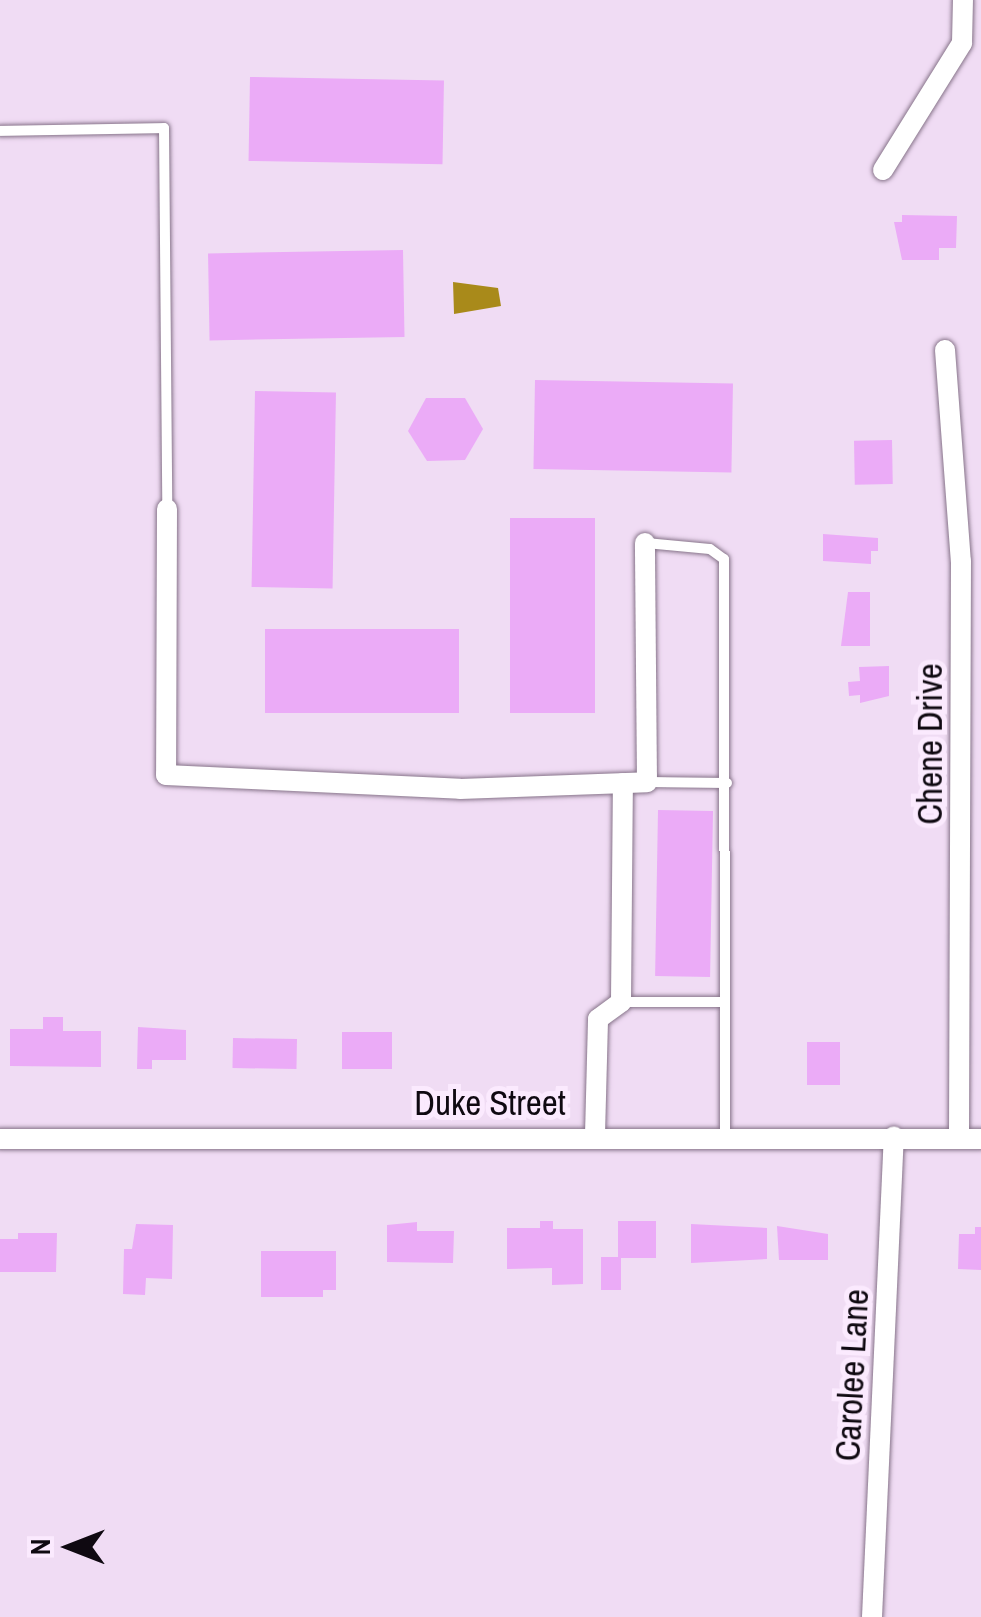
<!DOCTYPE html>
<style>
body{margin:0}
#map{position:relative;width:981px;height:1617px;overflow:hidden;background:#f0dcf4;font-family:"Archivo Narrow",sans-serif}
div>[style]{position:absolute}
.water>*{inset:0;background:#a98a1a}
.building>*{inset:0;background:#ebabf7;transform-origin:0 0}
.roads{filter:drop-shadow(0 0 2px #87748a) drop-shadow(0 0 2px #87748a)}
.lane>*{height:10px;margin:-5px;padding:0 5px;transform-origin:5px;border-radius:5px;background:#fff}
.street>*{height:20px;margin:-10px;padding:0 10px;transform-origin:10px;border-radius:10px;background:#fff}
span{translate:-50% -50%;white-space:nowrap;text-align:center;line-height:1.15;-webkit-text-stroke:10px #fbeafe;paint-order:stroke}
.street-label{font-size:35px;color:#0f0911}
.north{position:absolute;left:20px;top:1497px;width:100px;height:100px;-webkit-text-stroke:8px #fbeafe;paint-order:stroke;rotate:270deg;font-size:28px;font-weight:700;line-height:40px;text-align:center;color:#0f0911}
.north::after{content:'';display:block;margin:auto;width:35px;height:45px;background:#0f0911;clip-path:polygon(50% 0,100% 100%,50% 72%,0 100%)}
</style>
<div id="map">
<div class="water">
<i style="clip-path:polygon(453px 282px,498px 288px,501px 306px,454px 314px)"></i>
</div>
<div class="building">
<i style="left:250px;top:77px;width:194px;height:84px;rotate:1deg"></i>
<i style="clip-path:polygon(902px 215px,957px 216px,956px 248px,939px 248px,939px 260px,902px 260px,894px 222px,902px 222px)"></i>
<i style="left:403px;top:250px;width:87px;height:195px;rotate:89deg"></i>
<i style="left:535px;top:380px;width:198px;height:89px;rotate:1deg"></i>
<i style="left:255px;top:391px;width:81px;height:196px;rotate:1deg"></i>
<i style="clip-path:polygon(426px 398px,465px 398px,483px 429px,465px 460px,427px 461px,408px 431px)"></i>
<i style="left:892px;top:440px;width:44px;height:38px;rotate:89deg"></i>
<i style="left:510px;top:518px;width:85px;height:195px"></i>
<i style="clip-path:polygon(823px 534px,878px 538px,878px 551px,871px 551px,871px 564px,823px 561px)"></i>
<i style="clip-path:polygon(848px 592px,870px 592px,870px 646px,841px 646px)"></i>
<i style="left:265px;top:629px;width:194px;height:84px"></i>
<i style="clip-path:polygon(889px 666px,889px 696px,860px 703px,860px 695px,849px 696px,848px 682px,860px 681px,859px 667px)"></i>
<i style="left:658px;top:810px;width:55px;height:166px;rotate:1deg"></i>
<i style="clip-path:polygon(43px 1017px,63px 1017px,63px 1031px,101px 1031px,101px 1067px,10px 1066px,10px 1029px,43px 1029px)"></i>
<i style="clip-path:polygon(138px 1027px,186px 1030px,186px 1060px,152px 1060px,152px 1069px,137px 1069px)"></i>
<i style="left:392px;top:1032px;width:37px;height:50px;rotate:90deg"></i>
<i style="left:233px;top:1038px;width:64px;height:30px;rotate:1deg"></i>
<i style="left:840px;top:1042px;width:43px;height:33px;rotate:90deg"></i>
<i style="clip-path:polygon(540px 1221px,553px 1221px,553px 1229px,583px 1229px,583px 1284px,552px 1285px,552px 1268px,507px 1269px,507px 1228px,540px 1228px)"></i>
<i style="clip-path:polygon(618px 1221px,656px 1221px,656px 1258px,621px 1258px,621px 1290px,601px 1290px,601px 1257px,618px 1257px)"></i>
<i style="clip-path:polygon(417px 1222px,417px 1231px,454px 1231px,453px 1263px,387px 1262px,387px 1225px)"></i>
<i style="clip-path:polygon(136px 1224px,173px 1225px,172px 1279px,146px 1278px,145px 1295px,123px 1294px,124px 1249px,132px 1249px)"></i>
<i style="clip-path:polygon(691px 1224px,767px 1228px,767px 1259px,691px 1263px)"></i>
<i style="clip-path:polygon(777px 1226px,828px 1234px,828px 1260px,779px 1260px)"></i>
<i style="clip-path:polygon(975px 1227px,981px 1227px,981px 1270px,958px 1269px,959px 1234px,975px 1234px)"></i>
<i style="clip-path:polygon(18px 1233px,57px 1233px,56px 1272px,0 1272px,0 1239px,18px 1239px)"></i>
<i style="clip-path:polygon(261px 1251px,336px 1251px,336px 1290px,323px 1290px,323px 1297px,261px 1297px)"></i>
</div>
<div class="roads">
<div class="lane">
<i style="left:0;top:131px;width:164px;rotate:-1deg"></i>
<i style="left:164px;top:128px;width:380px;rotate:89.5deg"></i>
<i style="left:646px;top:543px;width:64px;rotate:5.4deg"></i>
<i style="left:710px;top:549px;width:17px;rotate:36deg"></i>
<i style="left:724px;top:559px;width:577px;rotate:89.9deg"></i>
<i style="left:648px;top:782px;width:79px;rotate:0.7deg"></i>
<i style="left:622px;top:1002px;width:102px"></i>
</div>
<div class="street">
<i style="left:883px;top:170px;width:150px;rotate:-58.1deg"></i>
<i style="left:962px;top:43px;width:43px;rotate:-88.7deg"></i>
<i style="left:945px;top:350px;width:212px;rotate:85.7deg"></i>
<i style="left:961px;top:561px;width:578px;rotate:90.2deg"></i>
<i style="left:167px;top:509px;width:266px;rotate:90.2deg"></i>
<i style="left:166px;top:775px;width:294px;rotate:2.7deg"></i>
<i style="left:460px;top:789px;width:187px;rotate:-2.1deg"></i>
<i style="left:647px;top:782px;width:239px;rotate:-90.5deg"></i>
<i style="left:595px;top:1135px;width:116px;rotate:-88.5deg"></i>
<i style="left:598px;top:1019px;width:29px;rotate:-36deg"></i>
<i style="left:621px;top:1002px;width:219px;rotate:-89.5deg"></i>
<i style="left:0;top:1139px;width:981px"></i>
<i style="left:872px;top:1617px;width:481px;rotate:-87.4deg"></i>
</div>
</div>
<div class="street-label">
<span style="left:930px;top:744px;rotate:-90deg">Chene Drive</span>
<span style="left:490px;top:1103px">Duke Street</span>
<span style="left:852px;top:1375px;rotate:-87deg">Carolee Lane</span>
</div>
<div class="north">N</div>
</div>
